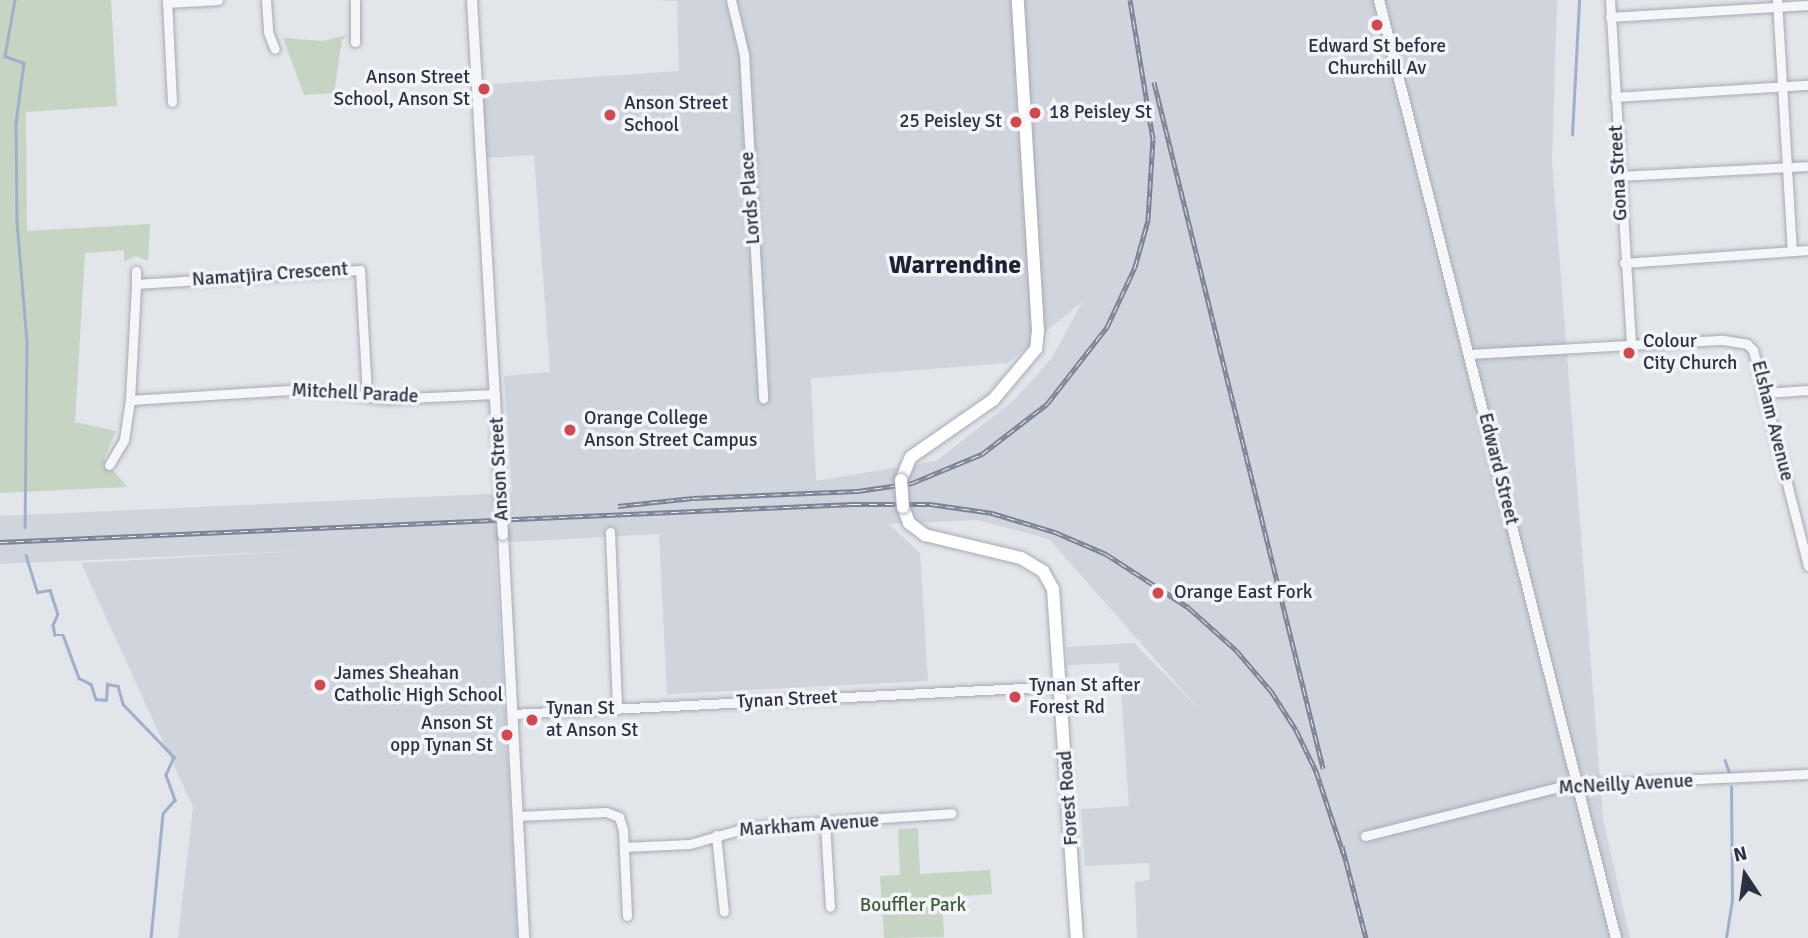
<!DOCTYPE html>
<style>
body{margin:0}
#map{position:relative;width:1808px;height:938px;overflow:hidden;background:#e2e5ea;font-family:Signika,sans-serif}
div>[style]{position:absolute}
.built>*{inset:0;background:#d0d4dc}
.green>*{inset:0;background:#c6d4c3}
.stream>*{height:2.5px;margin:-1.25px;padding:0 1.25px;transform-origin:1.25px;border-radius:1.25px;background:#9eb0ca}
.roads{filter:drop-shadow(0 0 2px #a7abb4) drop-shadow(0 0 2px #a7abb4)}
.minor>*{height:9px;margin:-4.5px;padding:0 4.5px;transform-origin:4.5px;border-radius:4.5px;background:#f5f6f9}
.tertiary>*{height:10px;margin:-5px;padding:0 5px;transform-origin:5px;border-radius:5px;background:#f5f6f9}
.secondary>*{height:12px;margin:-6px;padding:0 6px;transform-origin:6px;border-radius:6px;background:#fff}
.rail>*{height:5px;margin-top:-2.5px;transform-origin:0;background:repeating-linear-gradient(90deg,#f2f4f8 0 8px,#7b8394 0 16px);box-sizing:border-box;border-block:2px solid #7b8394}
.bridges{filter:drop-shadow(0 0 2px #a7abb4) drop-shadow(0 0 2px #a7abb4)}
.tertiary-bridge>*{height:10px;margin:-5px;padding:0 5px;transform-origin:5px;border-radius:5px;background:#f5f6f9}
.secondary-bridge>*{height:12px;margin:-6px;padding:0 6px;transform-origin:6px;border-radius:6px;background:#fff}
.dots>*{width:19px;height:19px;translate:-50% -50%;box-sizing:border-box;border:4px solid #f2f4f8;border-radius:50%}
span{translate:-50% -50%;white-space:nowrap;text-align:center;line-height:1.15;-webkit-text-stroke:7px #f2f4f8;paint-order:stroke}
.poi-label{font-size:19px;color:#2a3142}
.right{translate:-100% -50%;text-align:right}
.left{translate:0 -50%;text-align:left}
.street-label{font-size:19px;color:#2a3142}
.park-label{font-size:19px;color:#3c5e37}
.district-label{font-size:26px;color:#1c2233;font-weight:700}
.north{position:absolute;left:1710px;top:840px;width:70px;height:70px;-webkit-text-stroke:5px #f2f4f8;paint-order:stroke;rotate:347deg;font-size:19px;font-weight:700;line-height:28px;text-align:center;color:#2a3142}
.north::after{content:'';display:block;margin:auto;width:24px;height:32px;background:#2a3142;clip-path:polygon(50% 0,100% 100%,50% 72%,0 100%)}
</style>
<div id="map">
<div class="built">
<i style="clip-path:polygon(evenodd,653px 0,1557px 0,1552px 162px,1603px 819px,1630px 938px,1137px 938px,1135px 882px,1150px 880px,1149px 863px,1085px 866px,1081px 809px,1129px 806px,1119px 663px,1067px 665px,1067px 647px,1134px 643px,1200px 710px,1049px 539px,977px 520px,889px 524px,920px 553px,928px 681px,667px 694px,659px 534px,495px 543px,518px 938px,178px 938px,193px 807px,81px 563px,321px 550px,0 564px,0 516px,512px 493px,504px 376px,550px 372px,534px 155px,486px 158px,481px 85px,679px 71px,677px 1px,653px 0,1083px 301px,1051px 359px,1013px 401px,936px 461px,816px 481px,811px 378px,1008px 363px,1083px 301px)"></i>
</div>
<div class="green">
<i style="clip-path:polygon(0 0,111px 0,117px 106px,26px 112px,27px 231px,150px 224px,148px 261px,136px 256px,124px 262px,124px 250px,85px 253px,75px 422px,116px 431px,104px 459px,127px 487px,0 493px)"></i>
<i style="clip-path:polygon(347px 35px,342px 40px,334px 93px,304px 95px,283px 38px,323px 41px)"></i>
<i style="clip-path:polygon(918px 828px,920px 874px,990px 870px,992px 894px,942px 897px,944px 937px,884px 938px,880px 876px,900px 875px,898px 829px)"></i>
</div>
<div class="stream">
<i style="left:15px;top:0;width:57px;rotate:100.1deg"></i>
<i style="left:5px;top:56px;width:20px;rotate:20deg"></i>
<i style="left:24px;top:63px;width:61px;rotate:97.6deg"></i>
<i style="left:16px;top:123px;width:99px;rotate:89.4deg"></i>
<i style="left:17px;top:222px;width:119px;rotate:85.2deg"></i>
<i style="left:27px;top:341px;width:186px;rotate:90.6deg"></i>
<i style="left:1572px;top:135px;width:135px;rotate:-87deg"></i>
<i style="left:26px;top:555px;width:39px;rotate:73deg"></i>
<i style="left:37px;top:592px;width:13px;rotate:-9deg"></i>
<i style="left:50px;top:590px;width:25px;rotate:72deg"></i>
<i style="left:58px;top:614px;width:12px;rotate:114deg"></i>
<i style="left:53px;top:625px;width:10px;rotate:79deg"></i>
<i style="left:55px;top:635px;width:8px"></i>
<i style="left:63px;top:635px;width:46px;rotate:69.6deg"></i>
<i style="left:79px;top:678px;width:13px;rotate:27deg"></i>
<i style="left:91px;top:684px;width:16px;rotate:72deg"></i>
<i style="left:96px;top:699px;width:10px;rotate:6deg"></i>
<i style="left:106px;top:700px;width:16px;rotate:-86deg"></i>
<i style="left:107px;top:684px;width:11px;rotate:10deg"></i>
<i style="left:118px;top:686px;width:19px;rotate:74deg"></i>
<i style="left:123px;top:704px;width:74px;rotate:46.1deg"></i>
<i style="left:174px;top:757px;width:20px;rotate:114deg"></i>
<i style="left:166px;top:775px;width:27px;rotate:70deg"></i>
<i style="left:175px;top:800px;width:18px;rotate:131deg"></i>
<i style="left:163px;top:814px;width:125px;rotate:95.5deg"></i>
<i style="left:1725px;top:760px;width:15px;rotate:70deg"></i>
<i style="left:1726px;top:938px;width:38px;rotate:-81deg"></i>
<i style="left:1732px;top:900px;width:113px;rotate:-90.5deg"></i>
</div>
<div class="roads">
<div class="minor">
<i style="left:167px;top:0;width:102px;rotate:87.2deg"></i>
<i style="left:266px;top:0;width:32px;rotate:86deg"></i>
<i style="left:268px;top:32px;width:18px;rotate:68deg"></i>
<i style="left:355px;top:0;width:42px;rotate:90deg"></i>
<i style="left:731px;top:0;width:56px;rotate:76.5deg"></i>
<i style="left:744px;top:54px;width:345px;rotate:86.8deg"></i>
<i style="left:1610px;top:0;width:347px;rotate:86.5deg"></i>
<i style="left:1777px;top:0;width:251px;rotate:86.6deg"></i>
<i style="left:167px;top:3px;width:51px;rotate:-3.4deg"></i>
<i style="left:1610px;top:17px;width:198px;rotate:-3.5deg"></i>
<i style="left:1615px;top:97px;width:193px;rotate:-3.6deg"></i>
<i style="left:1619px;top:176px;width:189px;rotate:-3deg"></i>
<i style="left:1624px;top:263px;width:184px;rotate:-4deg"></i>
<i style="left:136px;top:271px;width:13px;rotate:90deg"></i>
<i style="left:1469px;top:354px;width:254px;rotate:-3.2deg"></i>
<i style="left:1723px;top:340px;width:24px;rotate:9deg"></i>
<i style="left:1747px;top:344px;width:8px;rotate:45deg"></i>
<i style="left:1753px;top:350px;width:223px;rotate:75.7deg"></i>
<i style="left:1765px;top:393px;width:43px;rotate:-4deg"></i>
<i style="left:130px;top:400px;width:176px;rotate:-3.6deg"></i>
<i style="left:306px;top:389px;width:81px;rotate:7.1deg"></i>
<i style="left:386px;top:399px;width:109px;rotate:-2.6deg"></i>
<i style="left:109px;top:465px;width:29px;rotate:-59deg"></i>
<i style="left:124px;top:440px;width:40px;rotate:-81.5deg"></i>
<i style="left:130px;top:400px;width:116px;rotate:-87deg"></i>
<i style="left:136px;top:284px;width:224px;rotate:-3.6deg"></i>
<i style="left:360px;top:270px;width:126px;rotate:86.8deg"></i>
<i style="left:610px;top:532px;width:176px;rotate:87.7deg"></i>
<i style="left:512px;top:714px;width:551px;rotate:-2.91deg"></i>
<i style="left:518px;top:816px;width:88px;rotate:-2.6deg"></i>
<i style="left:606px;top:812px;width:14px;rotate:21deg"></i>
<i style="left:619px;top:817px;width:14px;rotate:73deg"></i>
<i style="left:623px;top:830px;width:86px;rotate:87.3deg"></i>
<i style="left:825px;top:823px;width:84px;rotate:86.6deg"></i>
<i style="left:716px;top:835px;width:77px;rotate:84.1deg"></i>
<i style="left:1365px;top:836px;width:208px;rotate:-14.2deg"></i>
<i style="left:1567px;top:785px;width:241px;rotate:-2.6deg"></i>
<i style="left:624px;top:847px;width:66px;rotate:-2.6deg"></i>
<i style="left:690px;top:844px;width:61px;rotate:-16.1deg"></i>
<i style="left:749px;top:827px;width:203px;rotate:-3.9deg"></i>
</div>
<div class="tertiary">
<i style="left:472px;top:0;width:500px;rotate:86.7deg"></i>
<i style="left:1379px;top:0;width:967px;rotate:75.82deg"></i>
<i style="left:503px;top:535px;width:404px;rotate:87deg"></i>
</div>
<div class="secondary">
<i style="left:901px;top:480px;width:25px;rotate:-67deg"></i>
<i style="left:911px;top:457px;width:100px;rotate:-34.8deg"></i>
<i style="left:993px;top:400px;width:67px;rotate:-49.9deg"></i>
<i style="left:1036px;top:349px;width:18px;rotate:-84deg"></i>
<i style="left:1038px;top:331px;width:332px;rotate:-93.5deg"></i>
<i style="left:903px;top:507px;width:17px;rotate:69deg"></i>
<i style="left:909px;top:523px;width:20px;rotate:37deg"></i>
<i style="left:925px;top:535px;width:99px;rotate:13.5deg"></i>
<i style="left:1021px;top:558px;width:26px;rotate:31deg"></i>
<i style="left:1043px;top:571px;width:21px;rotate:61deg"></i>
<i style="left:1053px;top:589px;width:350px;rotate:86.1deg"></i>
</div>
</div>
<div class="rail">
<i style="left:1154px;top:82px;width:707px;rotate:76.16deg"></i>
<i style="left:618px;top:506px;width:75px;rotate:-6.1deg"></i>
<i style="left:693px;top:498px;width:165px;rotate:-2.4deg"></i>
<i style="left:858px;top:491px;width:55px;rotate:-8.4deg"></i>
<i style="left:912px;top:483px;width:76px;rotate:-22.5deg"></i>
<i style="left:982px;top:454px;width:82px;rotate:-37.6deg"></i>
<i style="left:1047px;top:404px;width:98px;rotate:-52.1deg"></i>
<i style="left:1107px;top:327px;width:66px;rotate:-65deg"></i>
<i style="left:1135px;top:267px;width:49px;rotate:-74.5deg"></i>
<i style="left:1148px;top:220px;width:81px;rotate:-86.5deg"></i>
<i style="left:1153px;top:139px;width:141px;rotate:-99.4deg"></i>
<i style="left:0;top:542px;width:854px;rotate:-2.55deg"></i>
<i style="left:853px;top:504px;width:77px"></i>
<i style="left:930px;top:504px;width:63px;rotate:8.3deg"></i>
<i style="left:992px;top:513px;width:66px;rotate:16.8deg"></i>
<i style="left:1055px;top:532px;width:56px;rotate:23.3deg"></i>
<i style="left:1106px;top:554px;width:99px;rotate:33deg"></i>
<i style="left:1189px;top:608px;width:63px;rotate:41.8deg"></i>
<i style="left:1236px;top:650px;width:54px;rotate:49.5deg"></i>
<i style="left:1271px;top:691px;width:46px;rotate:57.3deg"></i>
<i style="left:1296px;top:730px;width:46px;rotate:64deg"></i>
<i style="left:1316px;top:771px;width:89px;rotate:71.6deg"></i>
<i style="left:1342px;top:846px;width:95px;rotate:75.4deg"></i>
</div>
<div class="bridges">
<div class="tertiary-bridge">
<i style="left:501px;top:499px;width:36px;rotate:87deg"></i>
</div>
<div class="secondary-bridge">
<i style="left:901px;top:480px;width:27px;rotate:86deg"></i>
</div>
</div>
<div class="dots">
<i style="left:1377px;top:25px;background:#ce4952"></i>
<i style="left:484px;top:89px;background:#ce4952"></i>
<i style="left:1035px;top:113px;background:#ce4952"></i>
<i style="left:610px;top:115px;background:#ce4952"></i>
<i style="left:1016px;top:122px;background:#ce4952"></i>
<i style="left:1629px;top:353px;background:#ce4952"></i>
<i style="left:570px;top:430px;background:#ce4952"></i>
<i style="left:1158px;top:593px;background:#ce4952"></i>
<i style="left:320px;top:685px;background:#ce4952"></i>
<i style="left:1015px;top:697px;background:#ce4952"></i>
<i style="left:532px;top:720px;background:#ce4952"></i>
<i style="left:507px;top:735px;background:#ce4952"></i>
</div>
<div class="poi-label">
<span style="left:1377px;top:58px">Edward St before<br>Churchill Av</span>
<span class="right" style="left:470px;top:89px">Anson Street<br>School, Anson St</span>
<span class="left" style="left:624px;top:115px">Anson Street<br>School</span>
<span class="left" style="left:1049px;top:113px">18 Peisley St</span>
<span class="right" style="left:1002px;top:122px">25 Peisley St</span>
<span class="left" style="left:1643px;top:353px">Colour<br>City Church</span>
<span class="left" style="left:584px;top:430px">Orange College<br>Anson Street Campus</span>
<span class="left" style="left:1174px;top:593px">Orange East Fork</span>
<span class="left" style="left:334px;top:685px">James Sheahan<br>Catholic High School</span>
<span class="left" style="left:1029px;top:697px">Tynan St after<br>Forest Rd</span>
<span class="left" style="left:546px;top:720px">Tynan St<br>at Anson St</span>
<span class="right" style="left:493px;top:735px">Anson St<br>opp Tynan St</span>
</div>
<div class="street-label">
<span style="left:1619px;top:173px;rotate:-93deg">Gona Street</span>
<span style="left:751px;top:198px;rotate:-94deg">Lords Place</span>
<span style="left:270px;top:275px;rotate:-4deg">Namatjira Crescent</span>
<span style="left:355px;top:394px;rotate:3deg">Mitchell Parade</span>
<span style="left:1772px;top:421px;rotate:76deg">Elsham Avenue</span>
<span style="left:500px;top:469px;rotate:-93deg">Anson Street</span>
<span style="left:1498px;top:469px;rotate:76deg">Edward Street</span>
<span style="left:787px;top:700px;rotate:-3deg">Tynan Street</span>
<span style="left:1626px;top:785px;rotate:-3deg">McNeilly Avenue</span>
<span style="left:1069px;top:798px;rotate:-94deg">Forest Road</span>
<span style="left:809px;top:826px;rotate:-4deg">Markham Avenue</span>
</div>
<div class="park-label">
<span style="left:913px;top:906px">Bouffler Park</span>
</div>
<div class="district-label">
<span style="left:955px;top:266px">Warrendine</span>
</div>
<div class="north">N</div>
</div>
